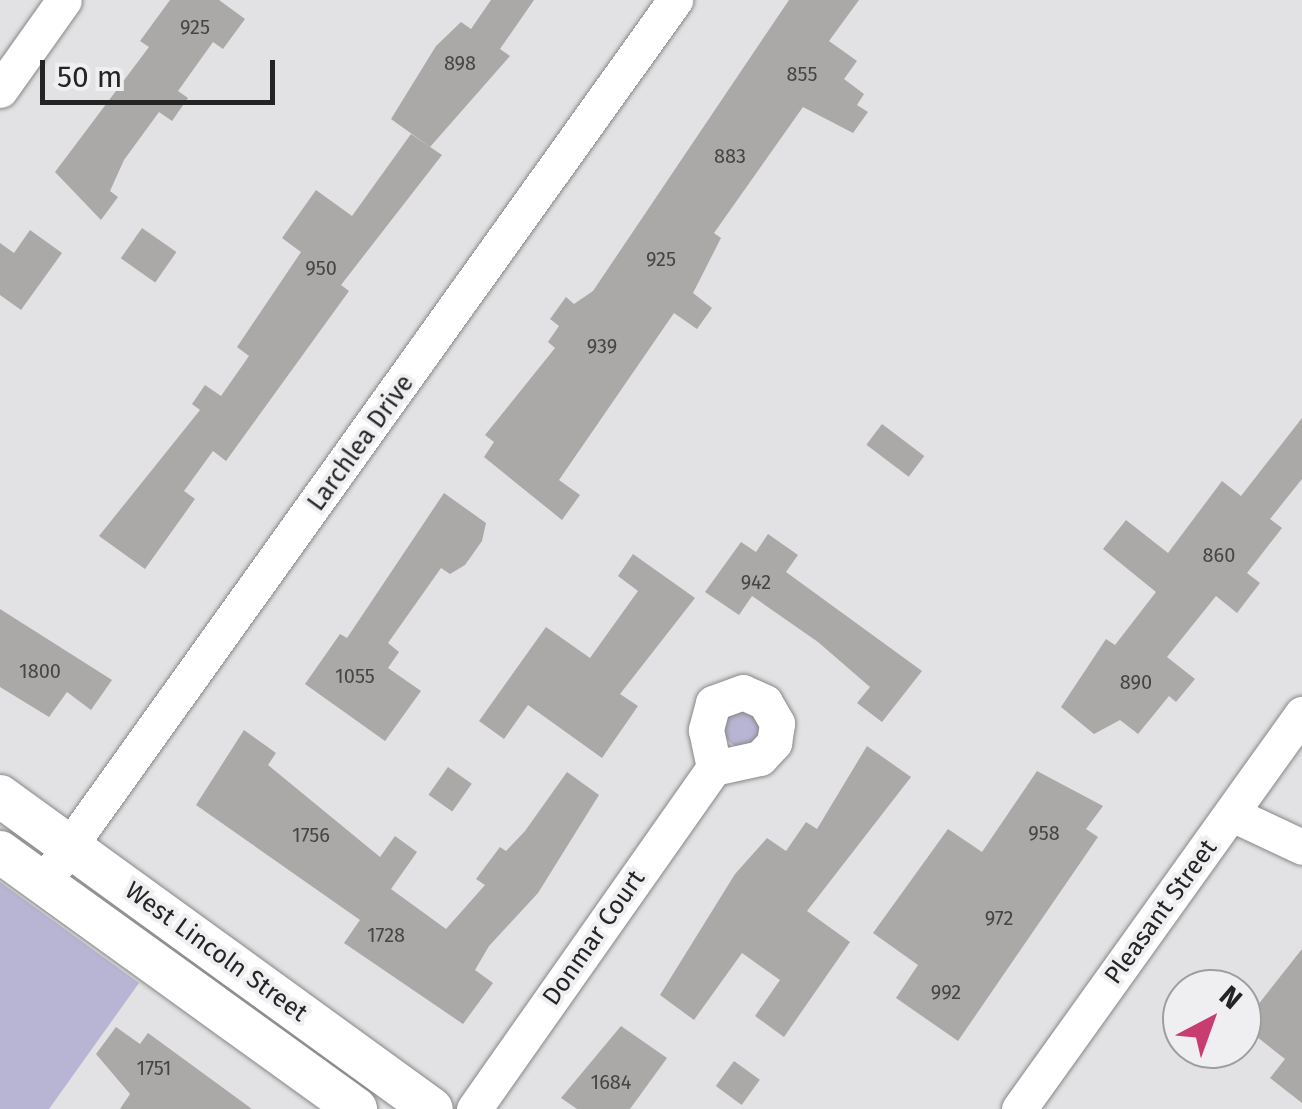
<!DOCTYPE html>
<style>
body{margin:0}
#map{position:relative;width:1302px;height:1109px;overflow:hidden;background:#e2e2e4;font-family:"Fira Sans",sans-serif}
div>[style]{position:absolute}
.green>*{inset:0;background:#b7b5d3}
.round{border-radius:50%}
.building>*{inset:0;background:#aaa9a7;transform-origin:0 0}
.roads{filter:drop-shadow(0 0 2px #878788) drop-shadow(0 0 2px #878788)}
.minor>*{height:35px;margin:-17.5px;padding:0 17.5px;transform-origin:17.5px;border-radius:17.5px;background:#fff}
.tertiary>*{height:42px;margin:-21px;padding:0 21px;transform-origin:21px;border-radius:21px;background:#fff}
span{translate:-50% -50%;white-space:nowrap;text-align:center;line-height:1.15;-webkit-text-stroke:8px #efeff1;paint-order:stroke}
.number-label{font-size:20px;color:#464546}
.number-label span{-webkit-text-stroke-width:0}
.street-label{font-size:25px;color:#252425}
.north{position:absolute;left:1162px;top:969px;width:100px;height:100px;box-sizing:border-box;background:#efeff1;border:2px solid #9e9e9f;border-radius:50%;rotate:41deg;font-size:28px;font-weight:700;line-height:40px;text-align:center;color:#252425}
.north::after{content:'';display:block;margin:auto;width:35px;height:45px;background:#c83c6f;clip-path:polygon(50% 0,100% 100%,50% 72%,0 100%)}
.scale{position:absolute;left:40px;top:60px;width:235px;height:45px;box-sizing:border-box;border:5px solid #252425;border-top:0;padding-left:12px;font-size:30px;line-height:35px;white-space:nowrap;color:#252425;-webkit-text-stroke:8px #efeff1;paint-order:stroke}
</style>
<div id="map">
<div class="green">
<i class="round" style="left:724px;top:711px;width:36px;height:36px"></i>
<i style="clip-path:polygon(0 882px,139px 983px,49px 1109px,0 1109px)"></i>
</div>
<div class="building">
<i style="clip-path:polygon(170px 0,219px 0,245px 19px,223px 49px,213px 42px,178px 91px,188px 98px,172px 121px,159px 112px,124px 160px,110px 191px,118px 197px,101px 220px,55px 172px,149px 47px,140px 41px)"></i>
<i style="clip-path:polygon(491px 0,534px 0,500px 49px,510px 56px,430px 147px,391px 119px,436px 46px,461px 22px,471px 29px)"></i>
<i style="clip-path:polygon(789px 0,859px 0,829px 41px,857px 61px,844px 79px,864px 94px,857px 105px,868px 112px,853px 133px,803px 107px,714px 233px,721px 238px,693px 293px,712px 308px,697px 329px,674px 313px,559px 480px,580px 495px,562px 520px,484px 457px,494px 442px,485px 435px,555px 348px,548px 342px,559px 326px,550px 319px,566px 297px,574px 304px,593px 291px)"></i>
<i style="clip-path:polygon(411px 134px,442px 155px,341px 285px,349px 291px,226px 461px,213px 451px,184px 491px,195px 499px,145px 569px,99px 536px,200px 410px,192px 404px,205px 385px,221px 396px,249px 356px,237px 347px,301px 252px,282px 238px,316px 190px,352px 216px)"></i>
<i style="left:142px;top:228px;width:42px;height:37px;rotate:35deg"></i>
<i style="clip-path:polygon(30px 230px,62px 253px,21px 310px,0 295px,0 243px,14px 253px)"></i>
<i style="clip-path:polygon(1302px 418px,1302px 479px,1270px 519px,1282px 528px,1247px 573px,1260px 583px,1237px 613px,1216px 596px,1167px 657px,1195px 679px,1176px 702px,1169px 696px,1138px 734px,1120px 720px,1094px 734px,1061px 707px,1106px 639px,1115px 645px,1156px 592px,1103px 549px,1126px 520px,1168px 553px,1222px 481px,1241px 496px)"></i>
<i style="left:882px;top:424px;width:53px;height:26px;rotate:37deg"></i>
<i style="clip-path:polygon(444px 493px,486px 523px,482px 541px,465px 565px,450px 574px,441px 568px,388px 643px,399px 652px,388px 668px,421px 691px,385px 741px,305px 684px,340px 634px,347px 638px)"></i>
<i style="clip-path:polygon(768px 534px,798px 555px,786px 572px,922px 671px,882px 722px,857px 703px,870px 687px,818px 642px,752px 596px,739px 615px,705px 592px,741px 542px,756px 552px)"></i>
<i style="clip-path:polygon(633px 554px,695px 598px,620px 694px,638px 706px,602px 758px,528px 705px,504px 739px,479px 721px,546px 627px,590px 658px,638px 591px,618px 576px)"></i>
<i style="clip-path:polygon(0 609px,112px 680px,91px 710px,67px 692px,49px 717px,0 687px)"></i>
<i style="clip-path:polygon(244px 730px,276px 753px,268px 765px,380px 857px,395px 836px,417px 852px,391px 889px,446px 929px,485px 885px,476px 879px,500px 847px,506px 851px,525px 831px,567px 772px,599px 795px,538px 893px,489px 946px,475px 970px,493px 983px,463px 1024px,344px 943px,360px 920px,196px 805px)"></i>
<i style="clip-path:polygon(867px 746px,911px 777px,807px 911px,850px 942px,784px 1037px,755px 1016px,780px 980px,742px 953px,694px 1020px,660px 995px,735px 874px,767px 838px,786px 851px,806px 822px,817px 829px)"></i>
<i style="left:448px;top:767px;width:29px;height:34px;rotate:35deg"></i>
<i style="clip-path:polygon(1037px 771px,1103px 806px,1086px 829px,1098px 837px,958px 1041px,896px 998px,918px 965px,873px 933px,948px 829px,982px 852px)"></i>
<i style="clip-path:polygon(1302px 949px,1302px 1103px,1270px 1078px,1285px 1059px,1242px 1025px)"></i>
<i style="clip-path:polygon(621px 1026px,667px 1058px,630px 1109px,577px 1109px,561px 1098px)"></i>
<i style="clip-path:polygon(116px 1027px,140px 1044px,148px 1033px,252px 1109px,120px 1109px,130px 1094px,96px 1054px)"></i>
<i style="left:734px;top:1061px;width:32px;height:31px;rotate:36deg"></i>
</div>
<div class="roads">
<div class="minor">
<i style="left:0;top:90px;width:110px;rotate:-54.6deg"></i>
<i style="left:1232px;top:814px;width:77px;rotate:25.2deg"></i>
<i style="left:56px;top:865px;width:1064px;rotate:-54.41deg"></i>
<i style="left:474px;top:1109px;width:417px;rotate:-54.9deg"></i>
<i style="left:714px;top:768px;width:47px;rotate:-12.3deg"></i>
<i style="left:760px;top:758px;width:21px;rotate:-47deg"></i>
<i style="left:774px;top:743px;width:20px;rotate:-81deg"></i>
<i style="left:777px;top:723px;width:24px;rotate:-120deg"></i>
<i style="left:765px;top:702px;width:24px;rotate:-156deg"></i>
<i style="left:743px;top:692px;width:32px;rotate:160deg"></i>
<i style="left:713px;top:703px;width:28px;rotate:105deg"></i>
<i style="left:706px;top:730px;width:39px;rotate:78deg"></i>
<i style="left:1019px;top:1109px;width:486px;rotate:-54.4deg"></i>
</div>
<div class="tertiary">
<i style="left:0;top:796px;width:533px;rotate:35.92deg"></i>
<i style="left:0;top:852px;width:439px;rotate:35.8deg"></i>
</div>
</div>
<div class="number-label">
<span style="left:195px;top:27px">925</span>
<span style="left:460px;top:63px">898</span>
<span style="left:802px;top:74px">855</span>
<span style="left:730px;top:156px">883</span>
<span style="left:661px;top:259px">925</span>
<span style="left:321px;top:268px">950</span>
<span style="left:602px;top:346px">939</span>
<span style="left:1219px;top:555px">860</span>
<span style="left:756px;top:582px">942</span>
<span style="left:40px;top:671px">1800</span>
<span style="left:355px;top:676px">1055</span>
<span style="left:1136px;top:682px">890</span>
<span style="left:1044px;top:833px">958</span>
<span style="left:311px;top:835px">1756</span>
<span style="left:999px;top:918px">972</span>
<span style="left:386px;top:935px">1728</span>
<span style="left:946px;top:992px">992</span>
<span style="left:154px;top:1068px">1751</span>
<span style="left:611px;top:1082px">1684</span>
</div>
<div class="street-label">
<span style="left:361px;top:443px;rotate:-54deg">Larchlea Drive</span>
<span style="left:1161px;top:912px;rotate:-54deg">Pleasant Street</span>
<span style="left:594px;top:938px;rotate:-55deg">Donmar Court</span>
<span style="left:216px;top:952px;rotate:36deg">West Lincoln Street</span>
</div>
<div class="north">N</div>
<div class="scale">50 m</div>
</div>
